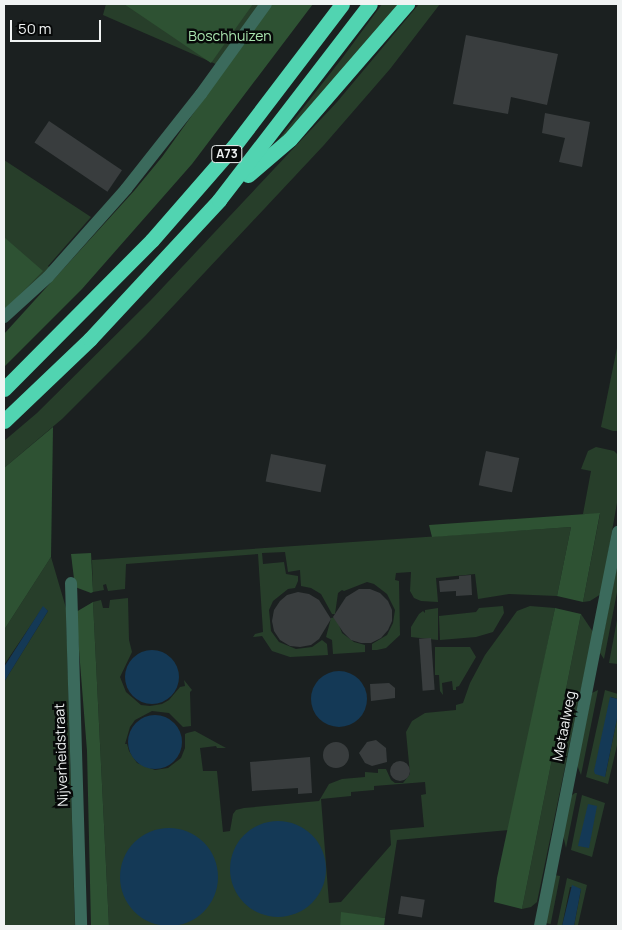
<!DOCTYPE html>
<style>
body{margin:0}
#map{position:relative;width:622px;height:930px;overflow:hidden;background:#1b2020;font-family:Manrope,sans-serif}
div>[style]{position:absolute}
.green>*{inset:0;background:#273e2a;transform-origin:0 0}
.forest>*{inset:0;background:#2e5233}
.water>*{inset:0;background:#143956}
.round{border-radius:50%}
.building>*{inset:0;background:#393d3e;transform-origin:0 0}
.minor>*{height:12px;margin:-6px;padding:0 6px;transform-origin:6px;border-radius:6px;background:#3b6a5c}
.highway>*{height:15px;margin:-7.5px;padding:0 7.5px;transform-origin:7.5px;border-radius:7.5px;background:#51d4b1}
span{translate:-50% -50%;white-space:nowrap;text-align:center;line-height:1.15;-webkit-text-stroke:5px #070909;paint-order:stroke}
.shield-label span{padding:1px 4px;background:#070909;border:1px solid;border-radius:4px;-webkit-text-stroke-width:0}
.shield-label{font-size:12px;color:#f0f3f3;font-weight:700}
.park-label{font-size:14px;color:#a9e5af}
.street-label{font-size:14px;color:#f0f3f3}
.frame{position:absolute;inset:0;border:5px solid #f0f3f3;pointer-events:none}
.scale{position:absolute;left:10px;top:20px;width:91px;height:22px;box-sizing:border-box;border:2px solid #f0f3f3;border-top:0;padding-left:6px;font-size:15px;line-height:18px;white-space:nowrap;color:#f0f3f3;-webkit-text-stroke:4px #070909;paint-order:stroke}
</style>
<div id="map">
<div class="green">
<i style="clip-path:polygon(106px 4px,288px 4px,241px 75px,103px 15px)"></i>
<i style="clip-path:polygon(382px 4px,402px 4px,268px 153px,343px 57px)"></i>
<i style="clip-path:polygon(419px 4px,440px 4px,390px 69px,324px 145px,146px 335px,62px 419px,4px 468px,4px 441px,37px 413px,151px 300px,337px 102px)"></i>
<i style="clip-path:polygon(4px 160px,91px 217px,48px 266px,57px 275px,4px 324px)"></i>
<i style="clip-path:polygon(618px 343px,618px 431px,613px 431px,601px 427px)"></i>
<i style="clip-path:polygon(596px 447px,614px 451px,618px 455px,618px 497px,601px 594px,590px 601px,583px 602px,600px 514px,583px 514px,591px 471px,581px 469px,588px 451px)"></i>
<i style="clip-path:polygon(571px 527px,557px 596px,509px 594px,478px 599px,475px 574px,436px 578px,438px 602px,421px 601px,414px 598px,410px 591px,411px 572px,396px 573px,395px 580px,399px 581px,400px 635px,386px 648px,377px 650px,372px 650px,372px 644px,387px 635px,393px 623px,395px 610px,387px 594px,374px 584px,367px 582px,344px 591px,342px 590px,338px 593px,335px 614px,332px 614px,321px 594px,311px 588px,301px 586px,300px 570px,288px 572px,285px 552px,262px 553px,263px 564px,284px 562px,286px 574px,298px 576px,298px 581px,295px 588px,288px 589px,273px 601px,269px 610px,271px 631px,279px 642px,296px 649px,312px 647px,322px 640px,327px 644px,328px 655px,290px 657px,272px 651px,262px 636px,253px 637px,255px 634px,263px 632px,258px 554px,126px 564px,125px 589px,108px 591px,106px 584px,103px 585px,104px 590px,93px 592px,92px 560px)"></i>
<i style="clip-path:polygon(51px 557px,66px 608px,75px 926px,4px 926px,4px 682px,48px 611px,43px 607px,4px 665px,4px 630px)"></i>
<i style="clip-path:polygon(618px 559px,618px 587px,604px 659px,600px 653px)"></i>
<i style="clip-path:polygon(evenodd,128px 598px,129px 640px,132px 652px,120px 677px,126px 692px,141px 705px,150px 706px,162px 704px,169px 700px,180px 687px,185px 686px,184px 680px,192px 690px,190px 692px,191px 726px,183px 727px,169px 713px,152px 711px,135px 720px,130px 727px,125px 744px,127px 744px,129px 751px,137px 763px,155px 770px,168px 768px,181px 758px,185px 748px,185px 734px,187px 733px,195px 731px,226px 748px,217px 748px,216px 746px,200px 748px,203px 771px,217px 771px,223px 832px,230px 831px,233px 814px,236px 810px,244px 808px,319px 801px,329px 784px,342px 779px,365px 777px,365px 772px,378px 773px,378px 769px,386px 769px,391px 780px,395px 783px,403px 783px,410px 774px,406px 732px,412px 721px,425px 713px,456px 710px,456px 705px,463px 703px,470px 683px,485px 655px,517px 611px,530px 606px,555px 608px,509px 830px,397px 840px,385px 918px,342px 913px,340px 926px,109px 926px,93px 602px,101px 600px,103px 608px,109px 608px,110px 600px,128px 598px,425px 782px,426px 794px,421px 795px,424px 827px,390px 830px,391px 845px,341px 902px,329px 903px,321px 799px,351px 796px,351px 792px,374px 790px,374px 786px,425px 782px)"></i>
<i style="clip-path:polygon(503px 606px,504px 613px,493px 632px,476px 637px,440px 640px,439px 616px,476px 612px,479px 608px)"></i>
<i style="clip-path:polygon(438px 608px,438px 640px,411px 637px,411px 627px,419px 614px,423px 611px,425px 613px,425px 610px)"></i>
<i style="clip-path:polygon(581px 614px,593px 632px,537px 902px,531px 907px,522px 909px)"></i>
<i style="clip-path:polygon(618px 615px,618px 664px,609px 663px)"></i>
<i style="clip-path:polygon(336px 617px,342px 633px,354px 642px,365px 645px,365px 652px,333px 654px,332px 640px,326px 637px,331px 618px)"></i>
<i style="clip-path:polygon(435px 647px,470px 647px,476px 657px,459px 686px,456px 687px,456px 690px,453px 690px,452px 681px,442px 683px,443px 695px,440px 691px,439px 675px,435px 675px)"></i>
<i style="clip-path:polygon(598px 690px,581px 775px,577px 765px,592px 693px)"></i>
<i style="clip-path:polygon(605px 690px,618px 694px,618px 699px,611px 697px,605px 777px,618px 714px,618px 741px,608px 784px,586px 777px)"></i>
<i style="clip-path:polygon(575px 793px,577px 793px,566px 848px,563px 835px,571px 796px)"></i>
<i style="clip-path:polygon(582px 795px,605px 803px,592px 857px,571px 850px)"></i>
<i style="left:560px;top:876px;width:49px;height:7px;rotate:101deg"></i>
<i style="clip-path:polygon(567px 878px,587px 885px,578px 925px,580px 926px,574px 926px,581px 889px,570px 887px,562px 926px,557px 926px)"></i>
</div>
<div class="forest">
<i style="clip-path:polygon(124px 4px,253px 4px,211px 63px)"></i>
<i style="clip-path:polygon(272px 4px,313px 4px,192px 164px,82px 289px,4px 367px,4px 334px,134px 191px,162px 157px)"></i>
<i style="clip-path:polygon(4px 237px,43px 271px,4px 311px)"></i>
<i style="clip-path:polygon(53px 427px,51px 557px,4px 630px,4px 468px)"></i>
<i style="clip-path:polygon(600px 513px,583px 602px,557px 596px,571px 527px,432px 537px,429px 525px)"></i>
<i style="clip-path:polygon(91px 553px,93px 592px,91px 593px,75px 587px,71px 554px)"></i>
<i style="clip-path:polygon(93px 602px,109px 926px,91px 926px,87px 751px,76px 612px)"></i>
<i style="clip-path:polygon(555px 608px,581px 614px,522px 909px,494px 902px,497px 878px)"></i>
<i style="clip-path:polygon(341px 912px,385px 918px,384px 926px,340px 926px)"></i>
</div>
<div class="water">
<i style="clip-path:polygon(43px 606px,48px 611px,4px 682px,4px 667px)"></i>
<i class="round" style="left:125px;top:650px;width:54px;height:54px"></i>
<i class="round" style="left:311px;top:671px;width:56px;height:56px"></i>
<i style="clip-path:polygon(610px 697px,618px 699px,618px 714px,605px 777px,595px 774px,594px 771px)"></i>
<i class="round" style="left:128px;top:715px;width:54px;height:54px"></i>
<i style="clip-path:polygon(588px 804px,597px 806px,589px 848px,578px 846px)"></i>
<i class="round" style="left:230px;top:821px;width:96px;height:96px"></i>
<i class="round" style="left:120px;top:828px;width:98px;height:98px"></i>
<i style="clip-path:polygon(572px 885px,581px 889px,574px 926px,562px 926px)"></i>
</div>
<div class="building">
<i style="clip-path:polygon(466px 35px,558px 54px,547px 105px,511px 97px,508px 114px,453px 104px)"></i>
<i style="clip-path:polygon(545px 113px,590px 122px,582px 167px,559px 162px,565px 138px,542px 133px)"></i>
<i style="left:49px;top:121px;width:88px;height:26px;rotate:34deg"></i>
<i style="left:486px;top:451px;width:34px;height:35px;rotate:12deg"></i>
<i style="left:271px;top:454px;width:56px;height:28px;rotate:11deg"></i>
<i style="clip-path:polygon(471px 575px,472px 595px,456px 596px,456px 591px,440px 592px,439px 581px,459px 579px,459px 576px)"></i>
<i style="clip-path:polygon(359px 589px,370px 589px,380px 593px,388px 601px,392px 610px,392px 621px,388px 630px,381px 638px,371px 643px,361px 643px,351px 640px,343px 632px,333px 617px,346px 597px)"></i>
<i style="clip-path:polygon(298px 592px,309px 594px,319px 600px,331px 619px,319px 639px,311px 645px,300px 647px,290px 646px,280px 640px,274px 631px,272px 621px,274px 610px,280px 601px,287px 595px)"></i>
<i style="left:431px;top:638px;width:52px;height:12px;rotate:86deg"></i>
<i style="clip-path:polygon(389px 683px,395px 688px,395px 698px,371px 701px,370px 684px)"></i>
<i style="clip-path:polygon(376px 740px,386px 748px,387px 762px,372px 766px,365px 763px,359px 753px,367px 742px)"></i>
<i class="round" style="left:323px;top:742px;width:26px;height:26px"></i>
<i style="clip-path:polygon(310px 757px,312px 793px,298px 794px,298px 788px,252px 791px,250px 762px)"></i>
<i class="round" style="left:390px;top:761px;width:20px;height:20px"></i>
<i style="left:401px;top:896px;width:24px;height:18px;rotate:9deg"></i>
</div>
<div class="minor">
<i style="left:4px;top:317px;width:59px;rotate:-42.3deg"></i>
<i style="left:48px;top:277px;width:118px;rotate:-48.4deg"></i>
<i style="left:126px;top:189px;width:121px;rotate:-51.7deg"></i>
<i style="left:201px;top:94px;width:111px;rotate:-54.2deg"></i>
<i style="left:71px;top:583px;width:343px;rotate:88.3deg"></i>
<i style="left:540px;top:926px;width:402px;rotate:-78.8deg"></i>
</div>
<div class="highway">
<i style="left:248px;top:175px;width:55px;rotate:-40.6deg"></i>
<i style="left:290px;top:139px;width:179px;rotate:-49.1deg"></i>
<i style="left:4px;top:389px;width:210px;rotate:-45.2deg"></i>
<i style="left:152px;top:240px;width:125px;rotate:-48.9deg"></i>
<i style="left:234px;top:146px;width:178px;rotate:-52.7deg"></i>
<i style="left:4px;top:421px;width:119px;rotate:-43.6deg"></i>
<i style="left:90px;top:339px;width:190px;rotate:-47.1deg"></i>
<i style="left:219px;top:200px;width:247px;rotate:-52.4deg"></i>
</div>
<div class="shield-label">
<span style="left:227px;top:154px">A73</span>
</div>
<div class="park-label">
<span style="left:230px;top:36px">Boschhuizen</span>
</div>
<div class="street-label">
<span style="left:564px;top:726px;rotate:-79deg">Metaalweg</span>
<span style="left:61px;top:755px;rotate:-92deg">Nijverheidstraat</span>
</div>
<div class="frame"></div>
<div class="scale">50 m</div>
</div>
